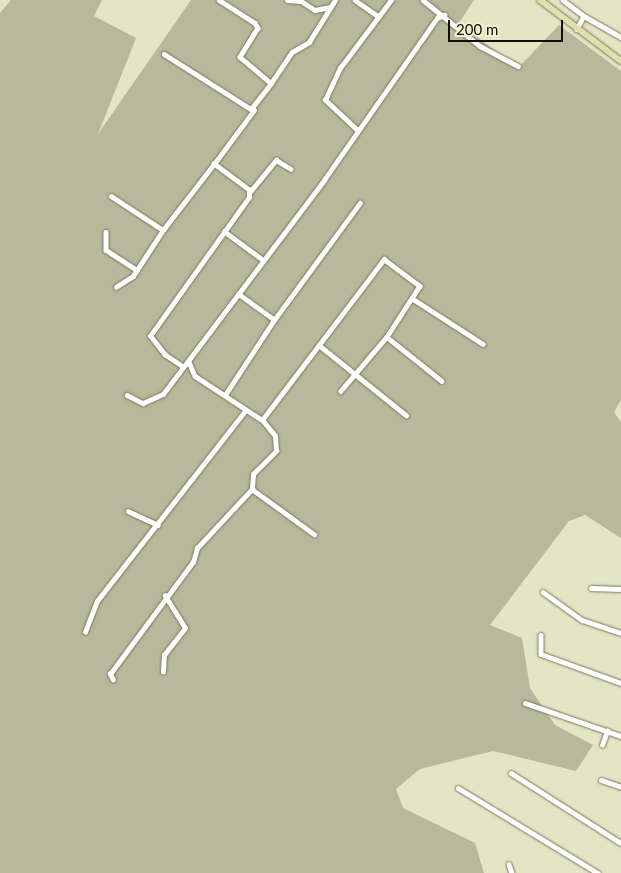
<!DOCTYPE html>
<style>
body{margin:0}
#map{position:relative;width:621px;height:873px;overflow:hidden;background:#e3e5c4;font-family:Lato,sans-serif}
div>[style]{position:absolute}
.green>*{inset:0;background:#b7b89c}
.roads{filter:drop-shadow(0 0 1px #78795b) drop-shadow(0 0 1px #78795b)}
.street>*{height:4.5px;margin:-2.25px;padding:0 2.25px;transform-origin:2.25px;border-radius:2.25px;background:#fff}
.primary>*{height:6px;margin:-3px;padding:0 3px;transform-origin:3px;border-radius:3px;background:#dfe0ad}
span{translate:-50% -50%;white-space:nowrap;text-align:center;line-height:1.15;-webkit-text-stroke:4.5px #f1f2d1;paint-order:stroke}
.scale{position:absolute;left:448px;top:20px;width:115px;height:22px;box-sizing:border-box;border:2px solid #101006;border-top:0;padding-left:6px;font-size:15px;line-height:18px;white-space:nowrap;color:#101006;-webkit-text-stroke:4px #f1f2d1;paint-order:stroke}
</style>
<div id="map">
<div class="green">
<i style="clip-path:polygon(11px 0,102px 0,94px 16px,136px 38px,98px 134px,191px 0,474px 0,459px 23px,518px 68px,559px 25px,621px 71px,621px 400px,614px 412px,621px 422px,621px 538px,585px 515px,569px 521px,490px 625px,522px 638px,530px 688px,555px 725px,593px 745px,576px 771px,493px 751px,420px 769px,396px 789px,403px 808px,475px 843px,484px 873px,0 873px,0 13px)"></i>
</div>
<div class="roads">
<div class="street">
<i style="left:219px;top:0;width:43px;rotate:32.6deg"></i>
<i style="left:255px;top:23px;width:6px;rotate:59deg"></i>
<i style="left:258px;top:28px;width:34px;rotate:122deg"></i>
<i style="left:240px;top:57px;width:40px;rotate:40deg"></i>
<i style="left:271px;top:83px;width:37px;rotate:-56deg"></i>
<i style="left:292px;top:52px;width:20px;rotate:-30deg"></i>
<i style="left:309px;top:42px;width:49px;rotate:-58.2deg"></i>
<i style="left:287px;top:0;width:14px;rotate:4deg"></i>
<i style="left:301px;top:1px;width:17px;rotate:33deg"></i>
<i style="left:315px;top:10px;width:15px;rotate:-11deg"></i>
<i style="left:355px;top:0;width:29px;rotate:35deg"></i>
<i style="left:423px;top:0;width:73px;rotate:38.9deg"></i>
<i style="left:480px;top:46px;width:43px;rotate:27.8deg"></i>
<i style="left:563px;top:0;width:26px;rotate:37deg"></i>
<i style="left:584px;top:16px;width:15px;rotate:118deg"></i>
<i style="left:584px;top:16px;width:43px;rotate:29.6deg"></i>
<i style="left:164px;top:54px;width:103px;rotate:32.3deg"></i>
<i style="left:251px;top:109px;width:33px;rotate:-52deg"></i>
<i style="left:357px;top:130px;width:44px;rotate:-136.8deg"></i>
<i style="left:325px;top:100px;width:35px;rotate:-65deg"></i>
<i style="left:340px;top:68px;width:85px;rotate:-53.1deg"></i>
<i style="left:249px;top:193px;width:43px;rotate:-50.7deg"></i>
<i style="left:276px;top:160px;width:17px;rotate:31deg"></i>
<i style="left:111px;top:196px;width:62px;rotate:33.2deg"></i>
<i style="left:163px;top:230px;width:83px;rotate:-52.3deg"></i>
<i style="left:224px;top:231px;width:47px;rotate:36.4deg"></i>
<i style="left:106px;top:232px;width:18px;rotate:90deg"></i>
<i style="left:106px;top:250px;width:37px;rotate:33deg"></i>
<i style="left:116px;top:287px;width:20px;rotate:-33deg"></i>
<i style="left:133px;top:276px;width:55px;rotate:-56.9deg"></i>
<i style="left:413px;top:299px;width:83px;rotate:32.7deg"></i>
<i style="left:274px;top:320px;width:145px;rotate:-53.7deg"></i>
<i style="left:387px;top:337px;width:70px;rotate:38.7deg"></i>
<i style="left:319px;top:345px;width:112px;rotate:38.8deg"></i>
<i style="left:189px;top:362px;width:15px;rotate:67deg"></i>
<i style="left:195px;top:376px;width:80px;rotate:33.3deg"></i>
<i style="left:262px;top:420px;width:202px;rotate:-52.8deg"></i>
<i style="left:384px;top:259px;width:45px;rotate:36.9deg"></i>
<i style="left:420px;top:286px;width:61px;rotate:122.9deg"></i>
<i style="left:387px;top:337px;width:71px;rotate:130.4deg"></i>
<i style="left:183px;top:367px;width:22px;rotate:-146deg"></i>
<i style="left:165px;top:355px;width:24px;rotate:-128deg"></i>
<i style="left:150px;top:336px;width:171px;rotate:-54.5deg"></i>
<i style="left:249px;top:197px;width:7px;rotate:-90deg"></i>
<i style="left:249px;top:190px;width:44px;rotate:-143.4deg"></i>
<i style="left:214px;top:164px;width:67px;rotate:-53.5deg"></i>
<i style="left:127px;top:395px;width:18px;rotate:27deg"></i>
<i style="left:143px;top:403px;width:22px;rotate:-24deg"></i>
<i style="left:163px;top:394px;width:268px;rotate:-53deg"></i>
<i style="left:324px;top:180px;width:198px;rotate:-55.1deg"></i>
<i style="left:437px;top:18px;width:8px;rotate:-23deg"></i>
<i style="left:225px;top:395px;width:90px;rotate:-56.8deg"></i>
<i style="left:274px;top:320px;width:44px;rotate:-144.2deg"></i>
<i style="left:252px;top:489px;width:77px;rotate:36deg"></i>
<i style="left:128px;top:511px;width:33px;rotate:25deg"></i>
<i style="left:591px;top:588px;width:30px;rotate:2deg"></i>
<i style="left:543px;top:592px;width:48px;rotate:35.7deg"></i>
<i style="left:582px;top:620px;width:41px;rotate:18.4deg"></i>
<i style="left:85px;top:632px;width:33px;rotate:-69deg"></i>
<i style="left:97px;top:601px;width:239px;rotate:-52.1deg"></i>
<i style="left:541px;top:635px;width:19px;rotate:90deg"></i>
<i style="left:541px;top:654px;width:85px;rotate:19.9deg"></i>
<i style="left:163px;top:672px;width:17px;rotate:-87deg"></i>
<i style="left:164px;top:655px;width:34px;rotate:-52deg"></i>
<i style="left:185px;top:628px;width:38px;rotate:-122deg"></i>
<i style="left:113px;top:680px;width:7px;rotate:-117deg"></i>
<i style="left:110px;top:674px;width:139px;rotate:-53.5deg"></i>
<i style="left:193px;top:562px;width:15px;rotate:-74deg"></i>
<i style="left:197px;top:548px;width:81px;rotate:-47deg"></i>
<i style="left:252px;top:489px;width:15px;rotate:-86deg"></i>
<i style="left:253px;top:474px;width:33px;rotate:-45deg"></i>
<i style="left:276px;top:451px;width:15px;rotate:-94deg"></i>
<i style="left:275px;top:436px;width:21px;rotate:-129deg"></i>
<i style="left:525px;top:703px;width:102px;rotate:19deg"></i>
<i style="left:602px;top:745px;width:15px;rotate:-70deg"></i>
<i style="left:511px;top:773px;width:130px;rotate:32.5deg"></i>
<i style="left:601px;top:780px;width:21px;rotate:19deg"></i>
<i style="left:458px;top:788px;width:164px;rotate:31.3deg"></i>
<i style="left:509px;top:864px;width:9px;rotate:72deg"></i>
</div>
<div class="primary">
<i style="left:540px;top:0;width:101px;rotate:37deg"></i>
</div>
</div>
<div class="scale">200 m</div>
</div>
